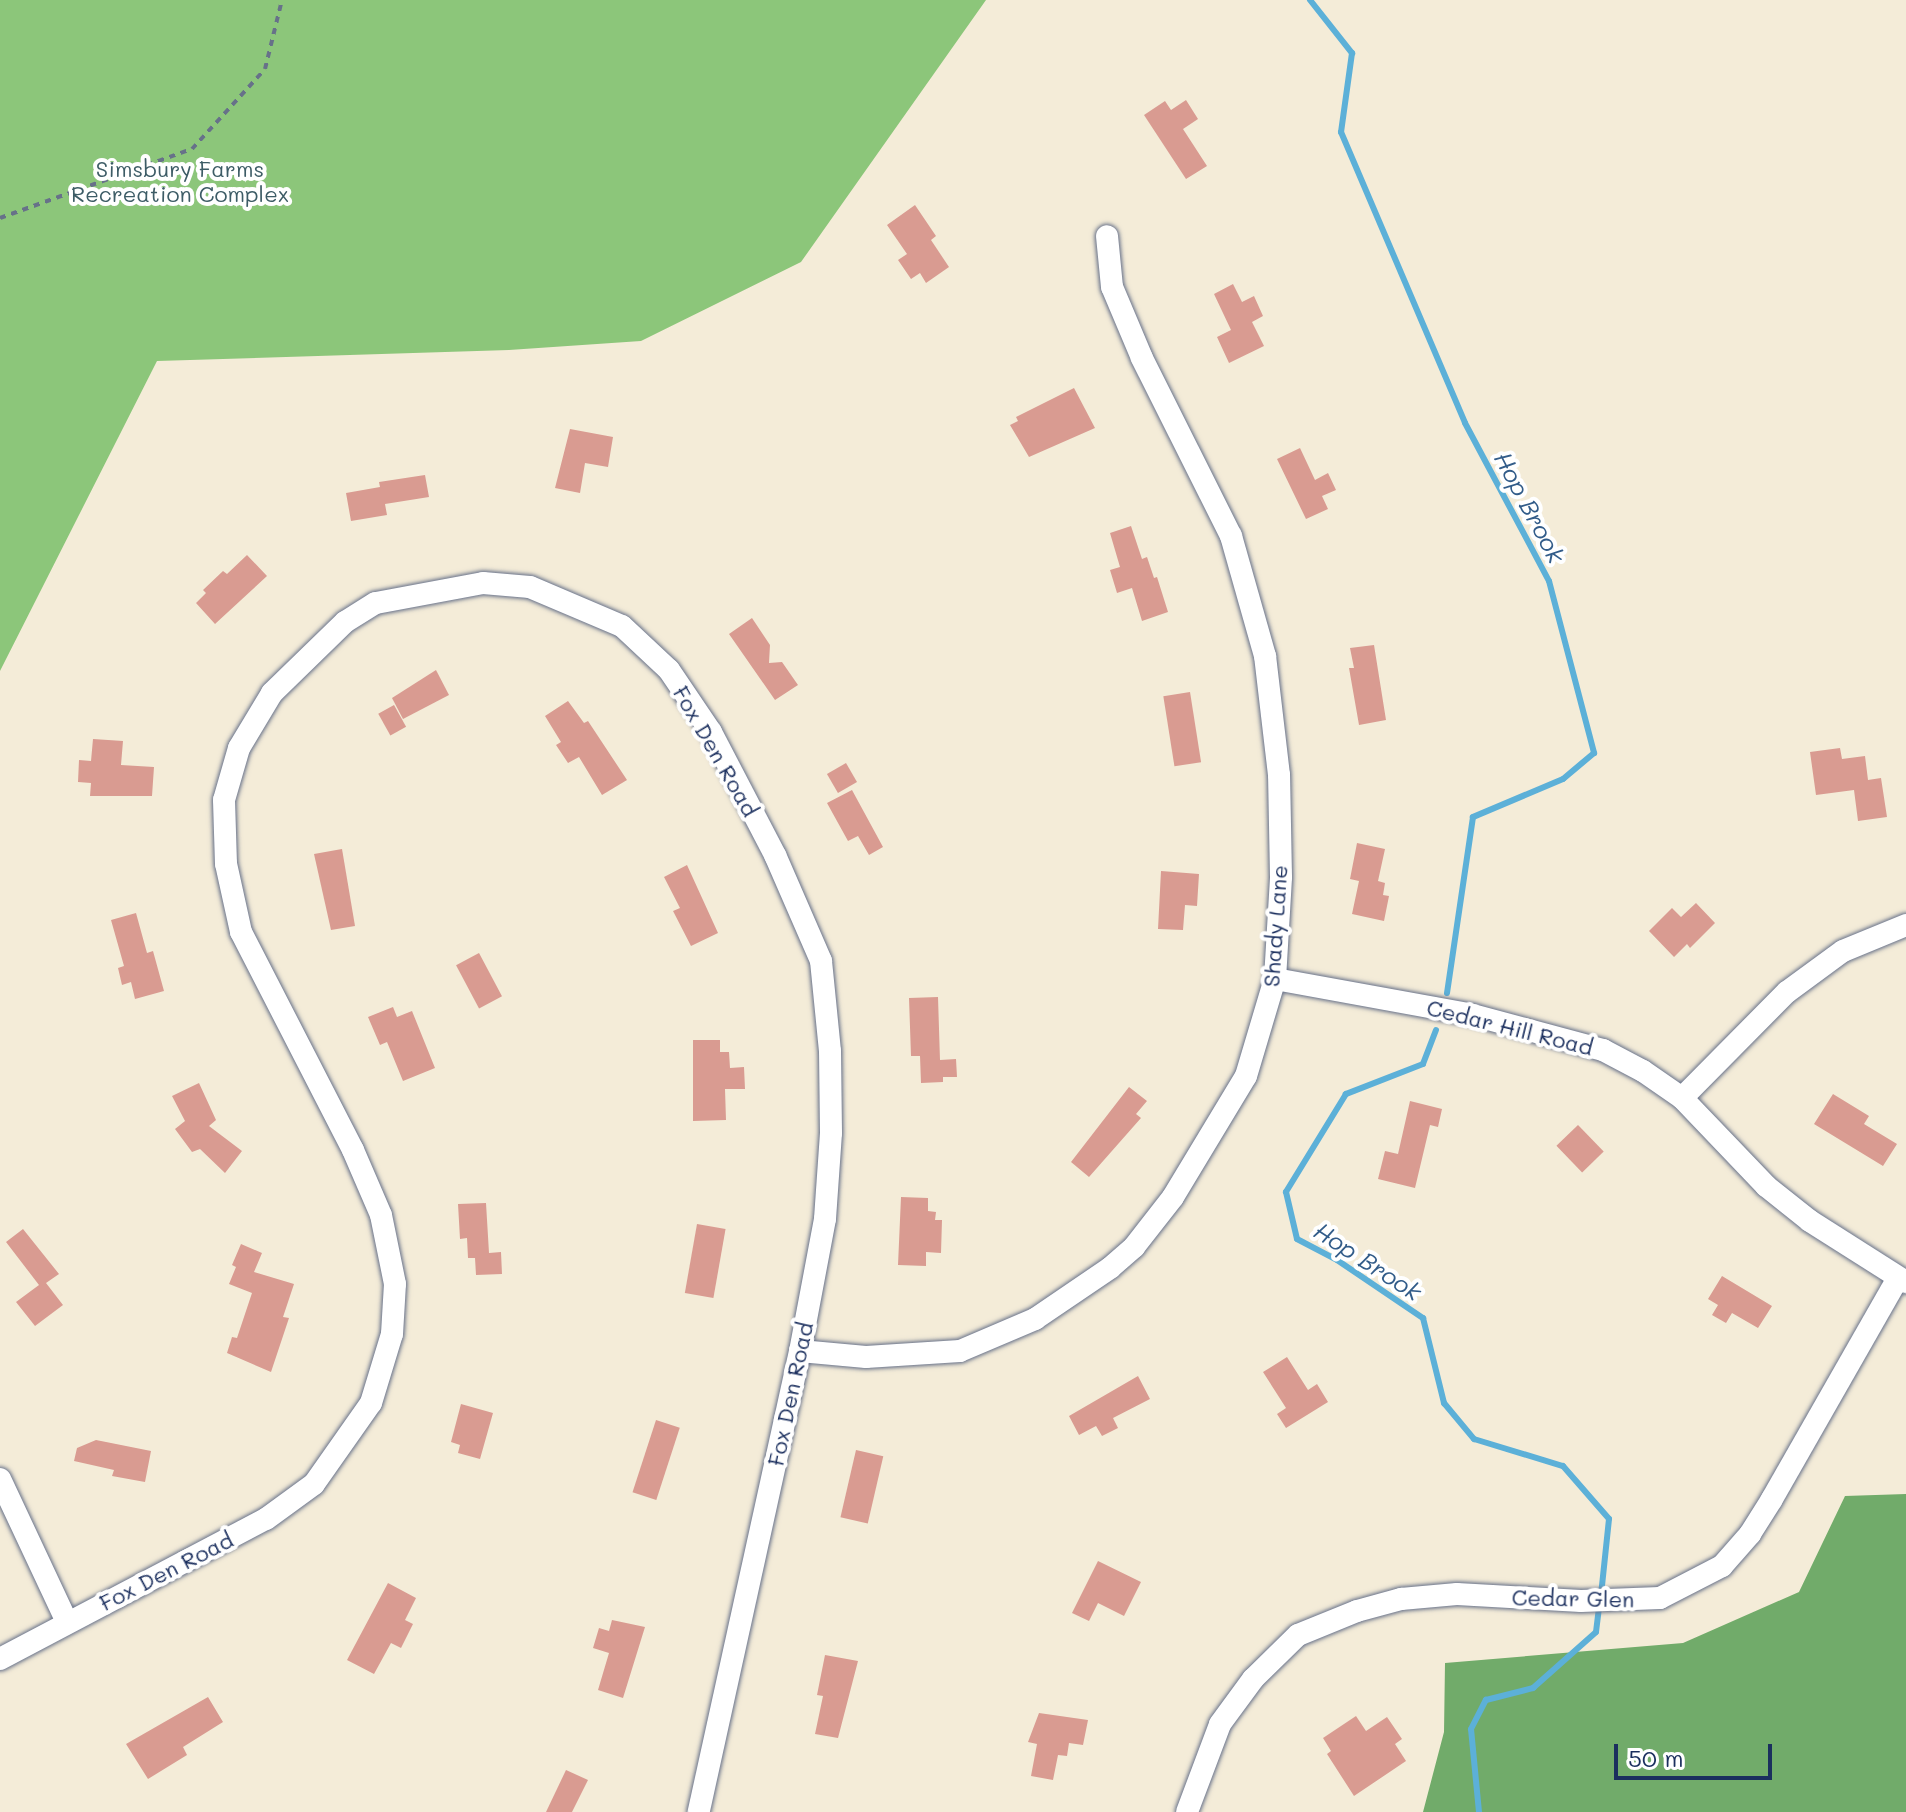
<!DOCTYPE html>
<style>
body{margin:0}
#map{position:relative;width:1906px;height:1812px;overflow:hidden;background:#f4ecd8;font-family:Mali,sans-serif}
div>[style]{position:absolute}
.green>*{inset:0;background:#8cc67a}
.forest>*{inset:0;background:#71ab6a}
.stream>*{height:6px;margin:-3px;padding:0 3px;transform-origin:3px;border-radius:3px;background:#5cb0d8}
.building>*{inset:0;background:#d99b91;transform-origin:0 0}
.path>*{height:4px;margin-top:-2px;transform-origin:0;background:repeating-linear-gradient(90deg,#677189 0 6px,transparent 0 12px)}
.roads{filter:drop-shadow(0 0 2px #677189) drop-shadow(0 0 2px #677189)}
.minor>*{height:22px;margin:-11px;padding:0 11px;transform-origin:11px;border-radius:11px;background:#fff}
span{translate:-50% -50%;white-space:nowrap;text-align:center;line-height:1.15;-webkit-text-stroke:8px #fff;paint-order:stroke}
.park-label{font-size:22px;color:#3d5c66}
.street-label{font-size:22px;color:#1b2f5e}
.water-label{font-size:24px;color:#325c89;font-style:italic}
.scale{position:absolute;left:1614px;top:1744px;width:158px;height:36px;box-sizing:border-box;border:4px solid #1b2f5e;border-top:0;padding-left:10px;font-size:24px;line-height:28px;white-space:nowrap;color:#1b2f5e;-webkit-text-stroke:6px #fff;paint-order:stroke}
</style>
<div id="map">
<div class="green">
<i style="clip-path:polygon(0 0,986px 0,801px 262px,641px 341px,509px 350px,157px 361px,0 671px)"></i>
</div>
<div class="forest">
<i style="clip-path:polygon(1906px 1494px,1906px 1812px,1423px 1812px,1444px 1732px,1445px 1663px,1683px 1643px,1799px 1592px,1845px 1496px)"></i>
</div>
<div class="stream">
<i style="left:1310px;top:0;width:68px;rotate:51.6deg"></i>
<i style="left:1352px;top:53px;width:80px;rotate:97.9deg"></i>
<i style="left:1341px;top:132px;width:316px;rotate:66.9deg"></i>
<i style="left:1465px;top:423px;width:179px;rotate:62deg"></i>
<i style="left:1549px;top:581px;width:178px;rotate:75.3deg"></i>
<i style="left:1594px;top:753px;width:40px;rotate:140deg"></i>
<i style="left:1563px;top:779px;width:98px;rotate:157.1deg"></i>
<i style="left:1473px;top:817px;width:178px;rotate:98.4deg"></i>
<i style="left:1436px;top:1030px;width:36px;rotate:111deg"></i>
<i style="left:1423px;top:1064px;width:83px;rotate:158.7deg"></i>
<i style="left:1346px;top:1094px;width:115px;rotate:121.5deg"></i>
<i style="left:1286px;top:1192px;width:48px;rotate:76.8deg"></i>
<i style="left:1297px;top:1239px;width:45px;rotate:27.7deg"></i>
<i style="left:1337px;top:1260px;width:104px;rotate:34deg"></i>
<i style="left:1423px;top:1318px;width:88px;rotate:76.1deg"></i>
<i style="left:1444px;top:1403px;width:47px;rotate:50.2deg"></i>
<i style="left:1474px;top:1439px;width:93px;rotate:16.9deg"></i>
<i style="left:1563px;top:1466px;width:70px;rotate:49deg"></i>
<i style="left:1609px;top:1519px;width:76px;rotate:96deg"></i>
<i style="left:1479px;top:1812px;width:83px;rotate:-95.5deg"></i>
<i style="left:1471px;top:1729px;width:33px;rotate:-63deg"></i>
<i style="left:1486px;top:1700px;width:49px;rotate:-14.3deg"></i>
<i style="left:1533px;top:1688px;width:84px;rotate:-41.6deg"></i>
<i style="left:1596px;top:1632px;width:26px;rotate:-83deg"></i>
</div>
<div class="building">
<i style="clip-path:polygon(1186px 100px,1198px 119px,1183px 129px,1207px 166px,1186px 179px,1144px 115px,1165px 101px,1171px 110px)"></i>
<i style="clip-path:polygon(915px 205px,936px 236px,931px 240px,949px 267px,926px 283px,920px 273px,911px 279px,898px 260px,907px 254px,887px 225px)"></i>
<i style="clip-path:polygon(1233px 284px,1242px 302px,1254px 296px,1263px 316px,1252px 322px,1264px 346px,1229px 363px,1217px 337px,1231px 330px,1214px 294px)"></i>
<i style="clip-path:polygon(1074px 388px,1095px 428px,1029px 457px,1010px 425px,1018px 421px,1016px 417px)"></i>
<i style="clip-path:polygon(570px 429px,613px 437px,608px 467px,585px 463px,580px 493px,555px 488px)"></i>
<i style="clip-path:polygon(1300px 448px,1315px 480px,1328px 473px,1336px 490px,1322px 496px,1328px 509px,1306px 519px,1277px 459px)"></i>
<i style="clip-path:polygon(425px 475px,429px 497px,385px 504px,387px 515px,351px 521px,346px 493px,380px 487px,379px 482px)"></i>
<i style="clip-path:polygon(1131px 526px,1142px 559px,1147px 557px,1154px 578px,1157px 577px,1168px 612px,1142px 621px,1132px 588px,1117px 593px,1110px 570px,1120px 567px,1110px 533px)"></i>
<i style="clip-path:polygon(247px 555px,267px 576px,215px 624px,196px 603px,206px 593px,203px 590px,223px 571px,227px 574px)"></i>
<i style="clip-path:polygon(752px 618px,770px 645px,769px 663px,782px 662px,798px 685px,775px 700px,729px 634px)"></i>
<i style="clip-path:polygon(1374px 645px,1386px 720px,1359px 725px,1349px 668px,1354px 668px,1350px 648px)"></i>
<i style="clip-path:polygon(436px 670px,449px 695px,403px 719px,392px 698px)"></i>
<i style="left:1190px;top:692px;width:71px;height:27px;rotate:81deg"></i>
<i style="clip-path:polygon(568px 701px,584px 723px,588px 721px,627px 780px,602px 795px,579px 757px,568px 763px,556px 745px,561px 742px,545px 716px)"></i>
<i style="left:394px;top:705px;width:25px;height:18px;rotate:61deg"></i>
<i style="clip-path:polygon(93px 739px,123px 741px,121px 765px,154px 767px,152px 796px,90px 796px,91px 783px,78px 782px,79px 760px,91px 761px)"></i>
<i style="clip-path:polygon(1840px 748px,1842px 759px,1865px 756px,1868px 780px,1881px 778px,1887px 817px,1858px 821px,1854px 790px,1816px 795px,1810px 752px)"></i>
<i style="left:846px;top:763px;width:22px;height:22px;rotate:60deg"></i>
<i style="clip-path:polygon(852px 790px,883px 847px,869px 855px,858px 836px,848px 841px,827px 803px)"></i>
<i style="clip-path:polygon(1357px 843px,1385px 849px,1378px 881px,1385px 883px,1383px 895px,1389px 896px,1384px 921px,1352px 914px,1359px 881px,1350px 879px)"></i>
<i style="clip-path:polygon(342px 849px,355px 926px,331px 930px,314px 854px)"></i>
<i style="clip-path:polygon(687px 865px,718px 933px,691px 946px,673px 911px,680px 908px,664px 877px)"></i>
<i style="clip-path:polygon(1161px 871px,1199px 874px,1197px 906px,1185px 905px,1183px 930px,1158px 929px)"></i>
<i style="clip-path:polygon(1696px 903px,1715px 923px,1690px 948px,1687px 944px,1674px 957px,1649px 931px,1672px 908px,1681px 917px)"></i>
<i style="clip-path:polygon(136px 913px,147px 953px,153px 951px,164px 991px,135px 999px,131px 982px,122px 985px,118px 968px,124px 966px,111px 920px)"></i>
<i style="left:479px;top:953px;width:49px;height:26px;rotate:62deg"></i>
<i style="clip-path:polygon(938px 997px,940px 1060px,956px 1059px,957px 1077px,943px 1077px,943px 1082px,921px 1083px,920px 1056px,911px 1056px,909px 998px)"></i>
<i style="clip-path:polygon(393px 1007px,397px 1017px,412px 1011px,435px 1068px,403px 1081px,387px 1042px,380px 1045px,368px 1017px)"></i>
<i style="clip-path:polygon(693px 1040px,720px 1040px,720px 1052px,729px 1052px,730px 1068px,744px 1067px,745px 1089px,725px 1089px,726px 1120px,693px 1121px)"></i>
<i style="clip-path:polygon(199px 1083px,216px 1120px,209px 1126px,242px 1151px,225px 1173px,200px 1149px,192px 1152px,175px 1129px,185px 1121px,172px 1096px)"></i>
<i style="clip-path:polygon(1129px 1087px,1147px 1101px,1136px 1114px,1141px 1118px,1089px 1177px,1071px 1162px)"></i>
<i style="clip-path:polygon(1833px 1094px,1869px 1116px,1864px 1124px,1897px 1144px,1883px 1166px,1814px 1124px)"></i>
<i style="clip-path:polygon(1410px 1101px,1442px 1109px,1438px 1127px,1430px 1125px,1415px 1188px,1378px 1179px,1385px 1151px,1398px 1154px)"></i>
<i style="left:1578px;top:1125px;width:37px;height:30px;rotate:46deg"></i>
<i style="clip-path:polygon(901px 1197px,928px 1198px,928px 1211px,936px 1212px,935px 1220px,942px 1220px,941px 1253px,926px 1252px,926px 1266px,898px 1265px)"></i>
<i style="clip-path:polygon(486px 1203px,489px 1253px,501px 1252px,502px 1274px,476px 1275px,475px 1258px,468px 1258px,467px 1238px,460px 1239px,458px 1204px)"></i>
<i style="left:697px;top:1224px;width:29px;height:70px;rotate:10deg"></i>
<i style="clip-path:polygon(23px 1229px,59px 1274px,46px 1283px,63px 1305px,35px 1326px,16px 1302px,39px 1285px,6px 1242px)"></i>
<i style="clip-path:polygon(241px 1244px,262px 1253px,254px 1272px,294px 1284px,283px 1317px,289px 1318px,271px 1372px,227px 1353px,232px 1337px,237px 1338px,252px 1293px,229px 1284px,236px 1267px,232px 1265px)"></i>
<i style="clip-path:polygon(1722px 1276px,1772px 1306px,1758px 1328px,1732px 1313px,1726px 1323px,1712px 1315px,1718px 1305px,1708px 1299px)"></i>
<i style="clip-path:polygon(1287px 1357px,1308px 1390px,1317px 1384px,1328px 1402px,1286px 1428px,1277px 1414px,1286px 1408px,1263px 1372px)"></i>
<i style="clip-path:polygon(1138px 1376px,1150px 1399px,1113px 1418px,1118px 1428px,1102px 1436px,1096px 1426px,1079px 1435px,1069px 1416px)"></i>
<i style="clip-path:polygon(461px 1404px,493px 1413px,480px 1459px,458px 1453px,460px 1445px,451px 1442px)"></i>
<i style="left:656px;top:1420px;width:25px;height:76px;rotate:18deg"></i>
<i style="clip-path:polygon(96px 1440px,151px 1451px,145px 1482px,112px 1476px,114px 1470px,74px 1461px,77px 1448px)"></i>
<i style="left:856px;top:1450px;width:28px;height:69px;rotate:13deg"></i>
<i style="clip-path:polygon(1098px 1561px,1141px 1582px,1124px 1616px,1098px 1603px,1089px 1621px,1072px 1613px)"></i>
<i style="clip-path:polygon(388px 1583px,416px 1598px,405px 1620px,413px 1624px,401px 1648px,391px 1643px,374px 1674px,347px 1660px)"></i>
<i style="clip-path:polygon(612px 1620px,645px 1627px,623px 1698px,598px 1690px,609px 1653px,593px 1648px,599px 1628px,609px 1631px)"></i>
<i style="clip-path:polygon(825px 1655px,858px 1661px,838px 1738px,815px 1734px,823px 1696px,817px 1695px)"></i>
<i style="clip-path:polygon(208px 1697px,223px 1722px,183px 1747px,187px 1755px,148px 1779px,126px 1744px)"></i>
<i style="clip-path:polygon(1039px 1713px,1088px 1720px,1083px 1745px,1069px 1743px,1067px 1756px,1058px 1755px,1053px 1780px,1031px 1776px,1037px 1744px,1028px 1742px)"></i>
<i style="clip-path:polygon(1356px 1716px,1366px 1731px,1387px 1717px,1402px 1739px,1395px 1744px,1406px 1761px,1354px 1796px,1327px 1754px,1331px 1751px,1323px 1738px)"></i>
<i style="clip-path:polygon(566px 1770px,588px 1780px,572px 1812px,546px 1812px)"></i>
</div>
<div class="path">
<i style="left:0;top:218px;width:204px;rotate:-19.8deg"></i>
<i style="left:192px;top:149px;width:108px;rotate:-47.6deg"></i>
<i style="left:265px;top:69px;width:71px;rotate:-76.2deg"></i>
</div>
<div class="roads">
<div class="minor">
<i style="left:1275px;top:979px;width:201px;rotate:10.3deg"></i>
<i style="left:1473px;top:1015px;width:135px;rotate:15.1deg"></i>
<i style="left:1603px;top:1050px;width:45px;rotate:27.7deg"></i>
<i style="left:1643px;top:1071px;width:47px;rotate:34.7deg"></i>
<i style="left:1682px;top:1098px;width:122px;rotate:46.3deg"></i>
<i style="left:1766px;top:1186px;width:56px;rotate:38.5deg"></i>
<i style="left:1810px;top:1221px;width:114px;rotate:32.4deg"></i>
<i style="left:1682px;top:1098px;width:149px;rotate:-45.3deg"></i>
<i style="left:1787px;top:992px;width:69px;rotate:-36.2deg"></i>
<i style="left:1843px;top:951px;width:68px;rotate:-22.4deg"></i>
<i style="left:800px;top:1351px;width:66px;rotate:5.2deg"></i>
<i style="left:866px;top:1357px;width:94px;rotate:-3.7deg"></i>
<i style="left:960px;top:1351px;width:82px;rotate:-23.1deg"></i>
<i style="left:1035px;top:1319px;width:91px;rotate:-34.2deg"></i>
<i style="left:1110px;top:1268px;width:32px;rotate:-41deg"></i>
<i style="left:1134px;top:1247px;width:63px;rotate:-52deg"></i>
<i style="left:1173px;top:1197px;width:141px;rotate:-58.9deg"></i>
<i style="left:1246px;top:1076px;width:101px;rotate:-73.4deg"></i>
<i style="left:1275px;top:979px;width:102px;rotate:-86.6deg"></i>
<i style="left:1281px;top:877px;width:102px;rotate:-91.1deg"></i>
<i style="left:1279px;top:775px;width:120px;rotate:-96.7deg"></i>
<i style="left:1265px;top:656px;width:125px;rotate:-105.8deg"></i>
<i style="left:1231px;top:536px;width:199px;rotate:-116.6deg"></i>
<i style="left:1142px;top:358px;width:77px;rotate:-112.9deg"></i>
<i style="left:1112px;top:287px;width:51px;rotate:-95.6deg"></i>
<i style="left:0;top:1479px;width:158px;rotate:64.9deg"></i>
<i style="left:0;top:1659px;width:301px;rotate:-27.8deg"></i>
<i style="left:266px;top:1519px;width:59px;rotate:-36.1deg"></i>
<i style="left:314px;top:1484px;width:99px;rotate:-54.9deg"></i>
<i style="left:371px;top:1403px;width:72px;rotate:-73.1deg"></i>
<i style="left:392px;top:1334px;width:50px;rotate:-86.6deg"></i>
<i style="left:395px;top:1284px;width:70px;rotate:-101.5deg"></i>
<i style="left:381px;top:1215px;width:71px;rotate:-113.3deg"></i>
<i style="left:353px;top:1150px;width:245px;rotate:-117.2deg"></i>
<i style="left:241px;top:932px;width:70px;rotate:-102.4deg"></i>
<i style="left:226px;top:864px;width:64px;rotate:-91.8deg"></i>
<i style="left:224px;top:800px;width:54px;rotate:-73.9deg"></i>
<i style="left:239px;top:748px;width:64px;rotate:-59deg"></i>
<i style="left:272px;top:693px;width:102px;rotate:-44.2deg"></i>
<i style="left:345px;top:622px;width:36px;rotate:-32deg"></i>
<i style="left:376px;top:603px;width:109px;rotate:-10.6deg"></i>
<i style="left:483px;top:583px;width:47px;rotate:4.9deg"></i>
<i style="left:530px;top:587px;width:100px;rotate:23deg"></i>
<i style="left:622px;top:626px;width:64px;rotate:43.1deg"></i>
<i style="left:669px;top:670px;width:75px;rotate:55.9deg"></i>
<i style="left:711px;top:732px;width:139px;rotate:62.5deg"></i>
<i style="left:775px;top:855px;width:116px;rotate:66.5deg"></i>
<i style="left:821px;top:961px;width:90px;rotate:84.3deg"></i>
<i style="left:830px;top:1051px;width:82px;rotate:89.3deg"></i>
<i style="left:831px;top:1133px;width:86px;rotate:94deg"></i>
<i style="left:825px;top:1219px;width:134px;rotate:100.7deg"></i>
<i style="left:800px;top:1351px;width:472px;rotate:102.4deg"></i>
<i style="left:1187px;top:1812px;width:94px;rotate:-69.4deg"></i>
<i style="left:1220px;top:1724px;width:56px;rotate:-53.7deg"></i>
<i style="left:1253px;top:1679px;width:63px;rotate:-44.4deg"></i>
<i style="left:1298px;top:1635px;width:64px;rotate:-22.1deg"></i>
<i style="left:1357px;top:1611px;width:46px;rotate:-15.3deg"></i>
<i style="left:1401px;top:1599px;width:56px;rotate:-5.1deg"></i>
<i style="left:1457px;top:1594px;width:124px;rotate:3.2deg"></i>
<i style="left:1581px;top:1601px;width:79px;rotate:-2.2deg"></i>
<i style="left:1660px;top:1598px;width:70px;rotate:-27.3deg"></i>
<i style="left:1722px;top:1566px;width:43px;rotate:-48.8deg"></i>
<i style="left:1750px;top:1534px;width:41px;rotate:-57.8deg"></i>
<i style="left:1772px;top:1499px;width:254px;rotate:-60.3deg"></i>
</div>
</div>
<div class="park-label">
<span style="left:180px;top:181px">Simsbury Farms<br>Recreation Complex</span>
</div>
<div class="street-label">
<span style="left:716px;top:751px;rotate:60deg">Fox Den Road</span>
<span style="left:1275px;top:926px;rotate:-86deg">Shady Lane</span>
<span style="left:1510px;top:1027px;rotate:14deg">Cedar Hill Road</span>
<span style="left:790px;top:1394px;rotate:-78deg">Fox Den Road</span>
<span style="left:166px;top:1571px;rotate:-27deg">Fox Den Road</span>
<span style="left:1573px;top:1598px;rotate:1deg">Cedar Glen</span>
</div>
<div class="water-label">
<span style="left:1530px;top:507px;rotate:62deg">Hop Brook</span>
<span style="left:1368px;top:1261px;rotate:33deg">Hop Brook</span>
</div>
<div class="scale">50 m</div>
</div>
